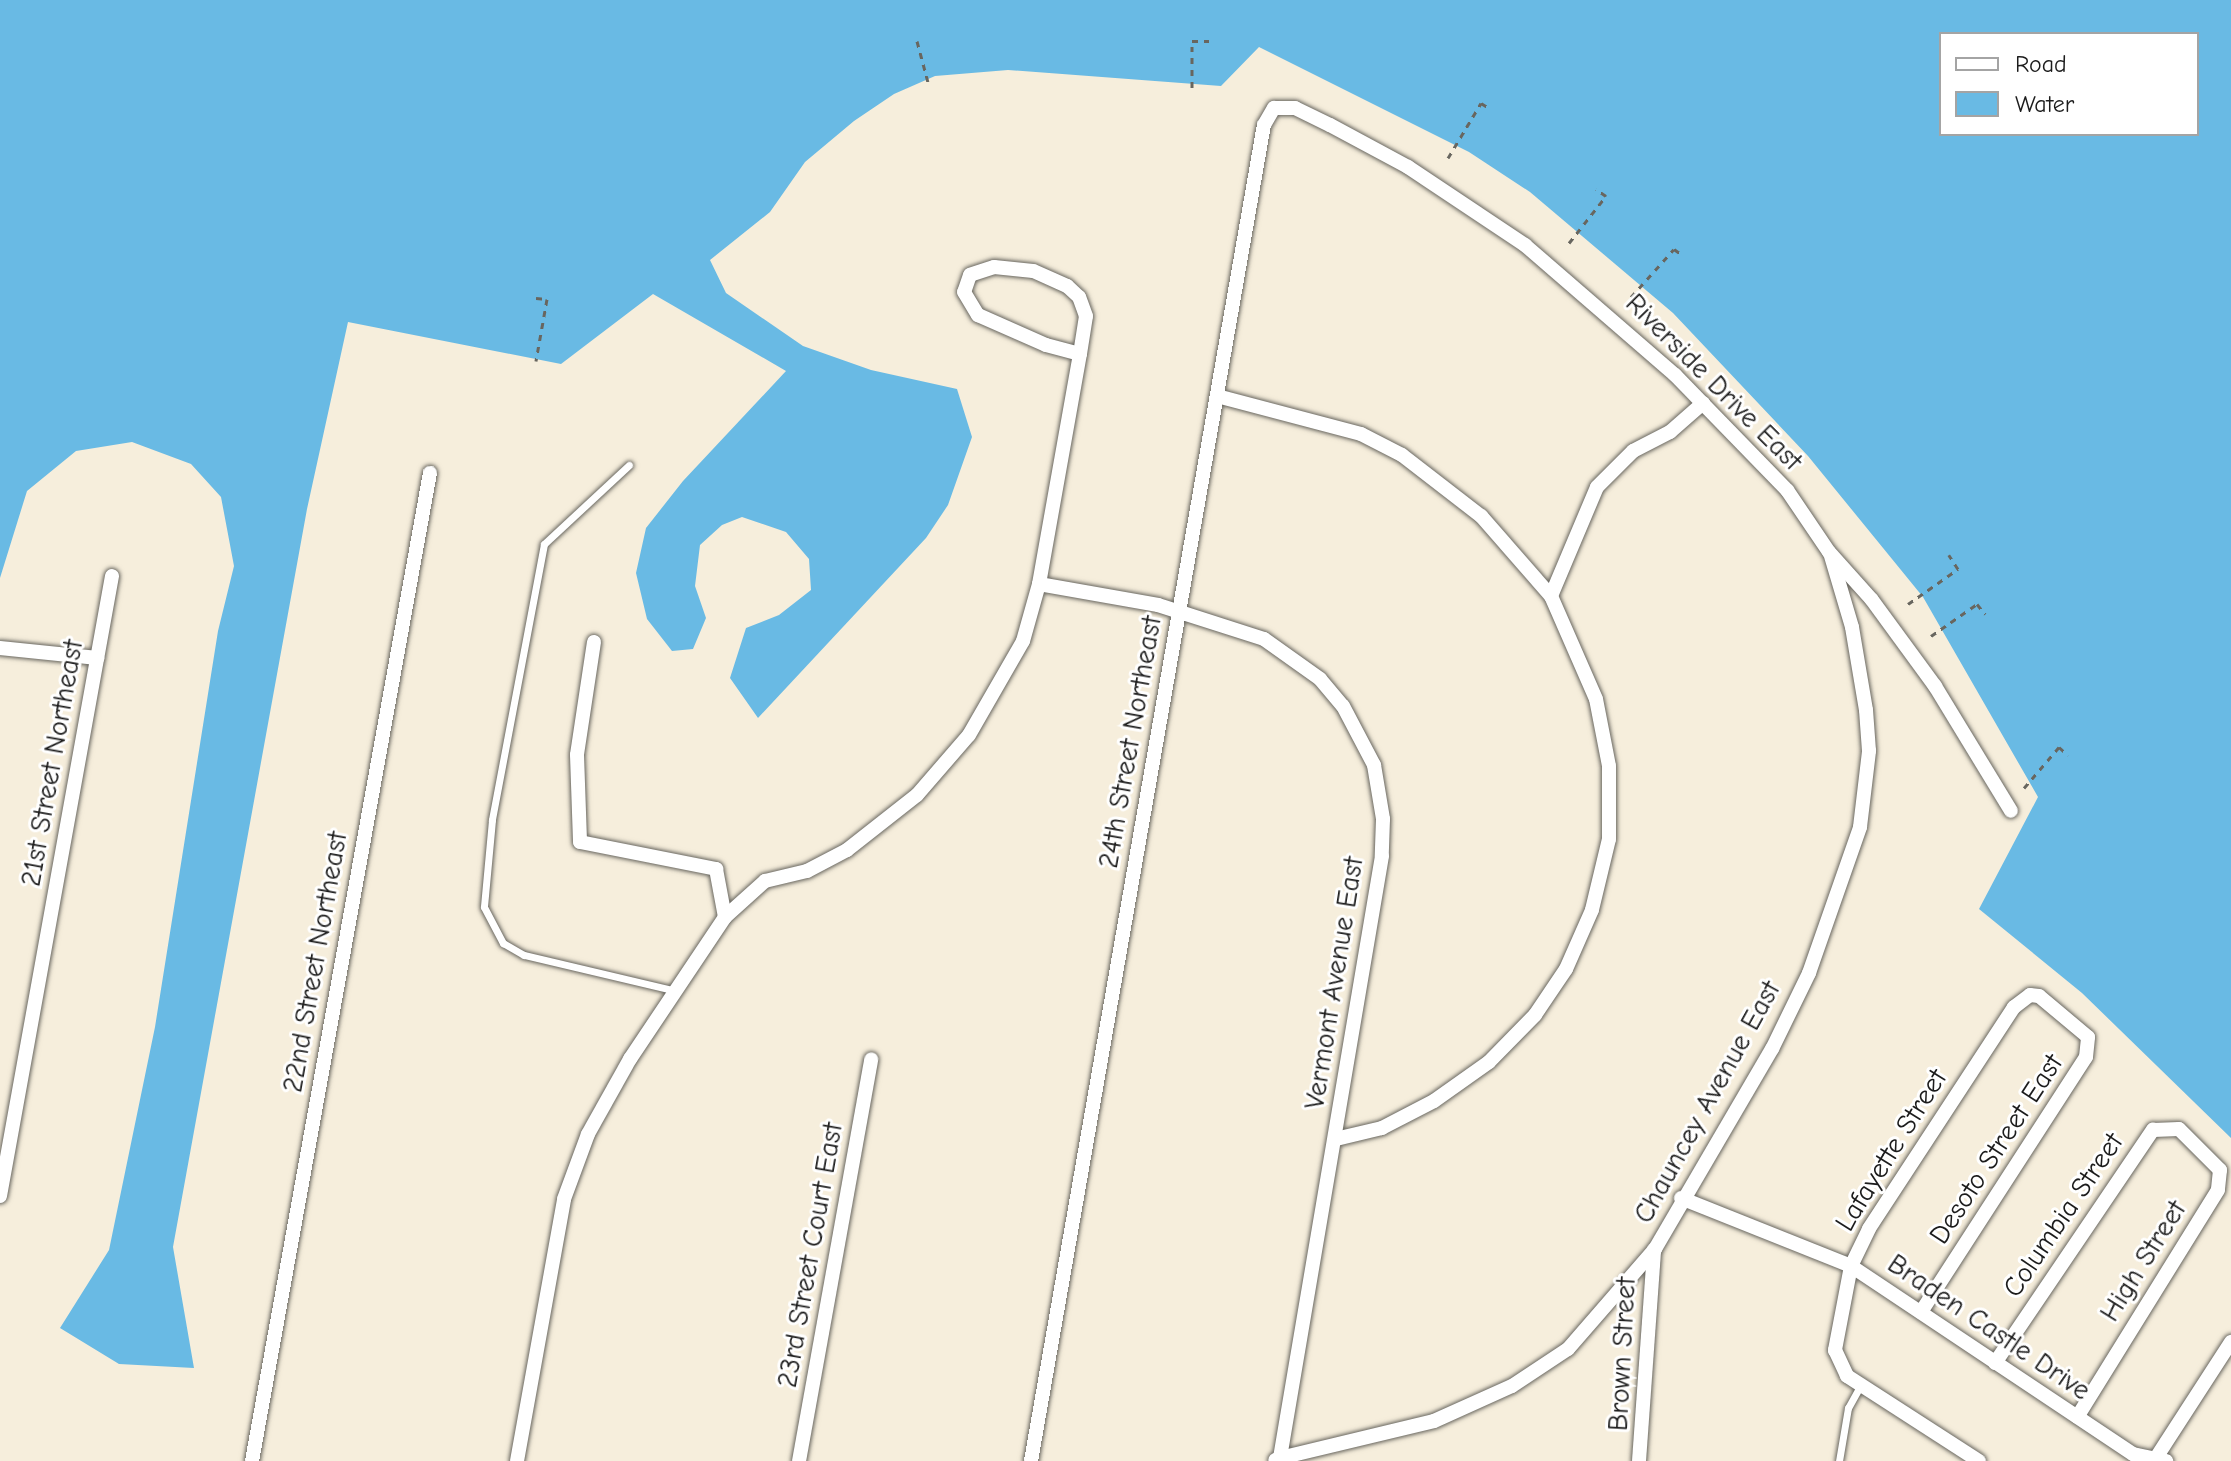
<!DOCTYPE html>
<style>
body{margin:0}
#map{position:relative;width:2231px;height:1461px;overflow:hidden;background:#f6eedc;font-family:"Comic Neue",sans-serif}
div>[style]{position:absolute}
.water>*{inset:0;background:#69bae4}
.path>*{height:3px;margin-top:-1.5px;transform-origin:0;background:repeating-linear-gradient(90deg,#68665f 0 6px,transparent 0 12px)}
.roads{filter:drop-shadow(0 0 2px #68665f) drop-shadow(0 0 2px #68665f)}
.service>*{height:7px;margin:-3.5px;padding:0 3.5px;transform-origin:3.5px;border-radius:3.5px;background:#fff}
.minor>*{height:14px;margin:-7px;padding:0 7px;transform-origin:7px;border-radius:7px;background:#fff}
span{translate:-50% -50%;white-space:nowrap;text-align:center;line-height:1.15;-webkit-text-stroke:6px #fff;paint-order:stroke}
.street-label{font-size:28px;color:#1c1c1c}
.legend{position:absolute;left:1939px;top:32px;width:260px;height:104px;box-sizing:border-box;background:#fff;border:2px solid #a4a4a4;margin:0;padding:10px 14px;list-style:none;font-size:24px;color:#1c1c1c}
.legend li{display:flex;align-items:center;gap:16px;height:40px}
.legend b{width:40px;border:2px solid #a4a4a4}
</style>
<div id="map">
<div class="water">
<i style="clip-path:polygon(evenodd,0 0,2231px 0,2231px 1138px,2082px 993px,1979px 909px,2038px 797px,1923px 597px,1808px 456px,1673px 313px,1530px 192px,1469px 152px,1259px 47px,1221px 86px,1008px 70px,935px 76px,894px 94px,854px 121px,805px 162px,770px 212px,710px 260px,726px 293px,803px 346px,871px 370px,957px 389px,972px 437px,948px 505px,926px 538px,758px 718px,730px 678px,746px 628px,779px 615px,811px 590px,809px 559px,786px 532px,742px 517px,722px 525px,700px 545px,695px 586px,706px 618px,693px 649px,672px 651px,647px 619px,636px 573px,646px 528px,683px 481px,786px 371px,653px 294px,561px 364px,348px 322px,307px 509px,173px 1247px,194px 1368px,119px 1364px,60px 1328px,109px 1250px,155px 1027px,218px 631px,234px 566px,221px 497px,191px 464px,132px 442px,76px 451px,27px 491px,0 578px,0 0,1941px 34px,2197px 34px,2197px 134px,1941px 134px,1941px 34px)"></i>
</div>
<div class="path">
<i style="left:917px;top:41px;width:42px;rotate:75deg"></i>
<i style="left:1192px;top:88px;width:47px;rotate:-90deg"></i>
<i style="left:1192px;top:41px;width:17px"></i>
<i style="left:1448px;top:158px;width:64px;rotate:-59deg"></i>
<i style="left:1481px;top:103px;width:9px;rotate:32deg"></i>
<i style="left:1569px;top:243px;width:60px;rotate:-51.8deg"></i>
<i style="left:1606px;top:196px;width:12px;rotate:-145deg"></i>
<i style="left:1631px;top:297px;width:64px;rotate:-48.1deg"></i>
<i style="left:1674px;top:249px;width:9px;rotate:36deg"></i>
<i style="left:536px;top:298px;width:11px;rotate:5deg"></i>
<i style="left:547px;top:299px;width:63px;rotate:100.1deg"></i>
<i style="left:1908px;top:604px;width:61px;rotate:-35deg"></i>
<i style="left:1958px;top:569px;width:17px;rotate:-123deg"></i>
<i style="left:1931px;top:636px;width:56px;rotate:-34.8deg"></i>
<i style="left:1977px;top:604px;width:13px;rotate:51deg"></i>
<i style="left:2024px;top:788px;width:54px;rotate:-49.5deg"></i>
<i style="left:2059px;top:747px;width:12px;rotate:42deg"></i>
</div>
<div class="roads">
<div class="service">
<i style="left:629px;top:465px;width:116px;rotate:137.1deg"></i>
<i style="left:544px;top:544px;width:281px;rotate:100.7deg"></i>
<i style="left:492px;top:820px;width:87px;rotate:95.3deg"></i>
<i style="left:484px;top:907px;width:41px;rotate:62.2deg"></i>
<i style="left:503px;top:943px;width:24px;rotate:30deg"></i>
<i style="left:524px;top:955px;width:156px;rotate:13.3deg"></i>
<i style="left:1839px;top:1461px;width:54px;rotate:-80.4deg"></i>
<i style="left:1848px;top:1408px;width:26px;rotate:-61deg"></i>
</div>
<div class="minor">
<i style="left:1217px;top:396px;width:149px;rotate:14.8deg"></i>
<i style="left:1361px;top:434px;width:46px;rotate:27.1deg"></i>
<i style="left:1402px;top:455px;width:100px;rotate:37.7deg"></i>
<i style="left:1481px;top:516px;width:106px;rotate:48.8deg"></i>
<i style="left:1551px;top:596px;width:112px;rotate:66.4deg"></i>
<i style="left:1596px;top:699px;width:68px;rotate:79deg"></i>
<i style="left:1609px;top:766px;width:73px;rotate:90deg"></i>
<i style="left:1609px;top:839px;width:73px;rotate:103.5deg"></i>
<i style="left:1592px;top:910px;width:64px;rotate:113.8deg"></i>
<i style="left:1566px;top:969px;width:55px;rotate:124deg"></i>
<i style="left:1535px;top:1015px;width:66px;rotate:134.4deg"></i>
<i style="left:1489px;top:1062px;width:67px;rotate:144.7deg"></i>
<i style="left:1434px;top:1101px;width:59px;rotate:152.6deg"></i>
<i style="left:1382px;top:1128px;width:47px;rotate:166.6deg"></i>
<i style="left:1039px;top:584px;width:121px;rotate:10deg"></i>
<i style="left:1158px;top:605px;width:111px;rotate:17.8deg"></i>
<i style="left:1264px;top:639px;width:69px;rotate:35.5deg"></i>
<i style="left:1320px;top:679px;width:35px;rotate:50deg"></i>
<i style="left:1343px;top:706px;width:67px;rotate:62.3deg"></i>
<i style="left:1374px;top:765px;width:55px;rotate:80.5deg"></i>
<i style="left:1383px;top:819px;width:37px;rotate:92deg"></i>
<i style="left:1382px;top:856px;width:611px;rotate:99.62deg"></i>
<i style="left:1280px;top:1458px;width:5px;rotate:158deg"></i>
<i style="left:1551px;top:596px;width:118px;rotate:-67.1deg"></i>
<i style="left:1597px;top:487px;width:51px;rotate:-45deg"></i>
<i style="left:1633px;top:451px;width:42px;rotate:-27.2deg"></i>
<i style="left:1670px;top:432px;width:44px;rotate:-41.3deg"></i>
<i style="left:594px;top:642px;width:114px;rotate:98.6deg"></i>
<i style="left:577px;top:755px;width:87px;rotate:88deg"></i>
<i style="left:580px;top:842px;width:139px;rotate:11.2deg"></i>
<i style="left:716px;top:869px;width:49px;rotate:79.4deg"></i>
<i style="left:0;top:648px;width:98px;rotate:5.9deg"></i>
<i style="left:0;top:1196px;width:630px;rotate:-79.76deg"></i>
<i style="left:1681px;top:1198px;width:183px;rotate:21.8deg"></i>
<i style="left:1851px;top:1266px;width:339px;rotate:33.7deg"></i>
<i style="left:2133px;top:1454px;width:34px;rotate:12deg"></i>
<i style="left:1921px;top:1312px;width:304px;rotate:-57.1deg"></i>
<i style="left:2086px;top:1057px;width:20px;rotate:-84deg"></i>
<i style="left:2088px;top:1037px;width:64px;rotate:-140.1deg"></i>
<i style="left:2039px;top:996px;width:9px;rotate:-174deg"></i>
<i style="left:2030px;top:995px;width:20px;rotate:143deg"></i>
<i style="left:2014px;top:1007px;width:265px;rotate:123.2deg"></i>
<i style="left:1869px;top:1229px;width:41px;rotate:115.9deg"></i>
<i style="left:1851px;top:1266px;width:86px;rotate:100.8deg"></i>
<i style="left:1835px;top:1350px;width:29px;rotate:65deg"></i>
<i style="left:1847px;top:1376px;width:157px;rotate:32.8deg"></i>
<i style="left:1995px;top:1363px;width:282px;rotate:-55.9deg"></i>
<i style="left:2153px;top:1130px;width:26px;rotate:-2deg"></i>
<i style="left:2179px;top:1129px;width:58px;rotate:45deg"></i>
<i style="left:2220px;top:1170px;width:20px;rotate:96deg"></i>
<i style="left:2218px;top:1190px;width:267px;rotate:121.8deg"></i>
<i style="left:1280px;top:1458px;width:158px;rotate:-13.5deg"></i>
<i style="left:1434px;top:1421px;width:85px;rotate:-24.2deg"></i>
<i style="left:1512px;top:1386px;width:67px;rotate:-33.5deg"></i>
<i style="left:1568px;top:1349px;width:133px;rotate:-49deg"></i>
<i style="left:1655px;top:1249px;width:232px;rotate:-59.7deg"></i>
<i style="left:1772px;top:1049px;width:85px;rotate:-64deg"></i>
<i style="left:1809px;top:973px;width:155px;rotate:-70.7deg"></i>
<i style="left:1860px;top:827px;width:77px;rotate:-83.2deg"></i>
<i style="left:1869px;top:751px;width:41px;rotate:-94.2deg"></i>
<i style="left:1866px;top:710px;width:84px;rotate:-99.6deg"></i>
<i style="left:1852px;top:627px;width:74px;rotate:-106.5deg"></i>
<i style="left:252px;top:1461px;width:1004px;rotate:-79.79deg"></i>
<i style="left:517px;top:1461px;width:266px;rotate:-79.8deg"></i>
<i style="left:564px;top:1199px;width:69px;rotate:-69.7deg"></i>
<i style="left:588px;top:1134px;width:86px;rotate:-60.8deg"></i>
<i style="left:630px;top:1059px;width:171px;rotate:-56.2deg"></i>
<i style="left:725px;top:917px;width:54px;rotate:-42deg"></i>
<i style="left:765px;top:881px;width:43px;rotate:-13.4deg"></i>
<i style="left:807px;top:871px;width:45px;rotate:-27.7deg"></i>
<i style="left:847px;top:850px;width:89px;rotate:-38.2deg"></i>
<i style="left:917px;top:795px;width:79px;rotate:-49.1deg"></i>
<i style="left:969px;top:735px;width:108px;rotate:-60.1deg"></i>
<i style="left:1023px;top:641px;width:59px;rotate:-74.3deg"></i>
<i style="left:1039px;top:584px;width:234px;rotate:-79.9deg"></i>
<i style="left:1080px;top:354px;width:38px;rotate:-81deg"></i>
<i style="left:1086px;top:316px;width:20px;rotate:-110deg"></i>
<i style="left:1079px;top:297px;width:16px;rotate:-137deg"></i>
<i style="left:1067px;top:286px;width:37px;rotate:-156deg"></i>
<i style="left:1033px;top:271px;width:39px;rotate:-174deg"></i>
<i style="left:994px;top:267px;width:25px;rotate:162deg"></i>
<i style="left:970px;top:275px;width:18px;rotate:109deg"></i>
<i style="left:964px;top:292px;width:27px;rotate:59deg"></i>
<i style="left:978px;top:315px;width:74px;rotate:23.8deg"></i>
<i style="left:1046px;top:345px;width:35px;rotate:15deg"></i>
<i style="left:799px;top:1461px;width:408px;rotate:-79.8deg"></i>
<i style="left:1031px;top:1461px;width:1356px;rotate:-80.11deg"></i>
<i style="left:1264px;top:125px;width:20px;rotate:-60deg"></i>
<i style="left:1274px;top:108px;width:21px"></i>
<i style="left:1295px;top:108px;width:39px;rotate:26deg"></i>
<i style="left:1330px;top:125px;width:89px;rotate:28.3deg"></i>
<i style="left:1408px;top:167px;width:141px;rotate:33.7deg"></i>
<i style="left:1525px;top:245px;width:198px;rotate:40.9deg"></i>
<i style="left:1675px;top:375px;width:161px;rotate:45.8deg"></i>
<i style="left:1787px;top:490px;width:75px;rotate:55.9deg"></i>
<i style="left:1829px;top:552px;width:64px;rotate:48.1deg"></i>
<i style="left:1872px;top:600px;width:107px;rotate:53.8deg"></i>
<i style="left:1935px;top:686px;width:146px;rotate:58.7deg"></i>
<i style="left:1639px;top:1461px;width:212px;rotate:-85.9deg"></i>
<i style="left:2154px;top:1461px;width:142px;rotate:-57.1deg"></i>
</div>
</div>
<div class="street-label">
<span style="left:1714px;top:382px;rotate:45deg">Riverside Drive East</span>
<span style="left:1130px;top:742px;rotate:-80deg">24th Street Northeast</span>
<span style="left:52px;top:763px;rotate:-80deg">21st Street Northeast</span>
<span style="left:315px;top:962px;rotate:-80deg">22nd Street Northeast</span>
<span style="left:1334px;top:983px;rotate:-81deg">Vermont Avenue East</span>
<span style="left:1707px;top:1102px;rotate:-61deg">Chauncey Avenue East</span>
<span style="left:1996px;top:1149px;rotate:-57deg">Desoto Street East</span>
<span style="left:1891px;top:1150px;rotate:-58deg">Lafayette Street</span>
<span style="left:2063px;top:1215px;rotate:-56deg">Columbia Street</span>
<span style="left:810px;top:1255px;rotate:-80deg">23rd Street Court East</span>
<span style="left:2143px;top:1261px;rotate:-58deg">High Street</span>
<span style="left:1989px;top:1327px;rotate:34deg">Braden Castle Drive</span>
<span style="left:1622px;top:1354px;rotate:-87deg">Brown Street</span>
</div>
<ul class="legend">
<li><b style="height:10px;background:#fff"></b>Road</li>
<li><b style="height:22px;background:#69bae4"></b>Water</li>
</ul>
</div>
